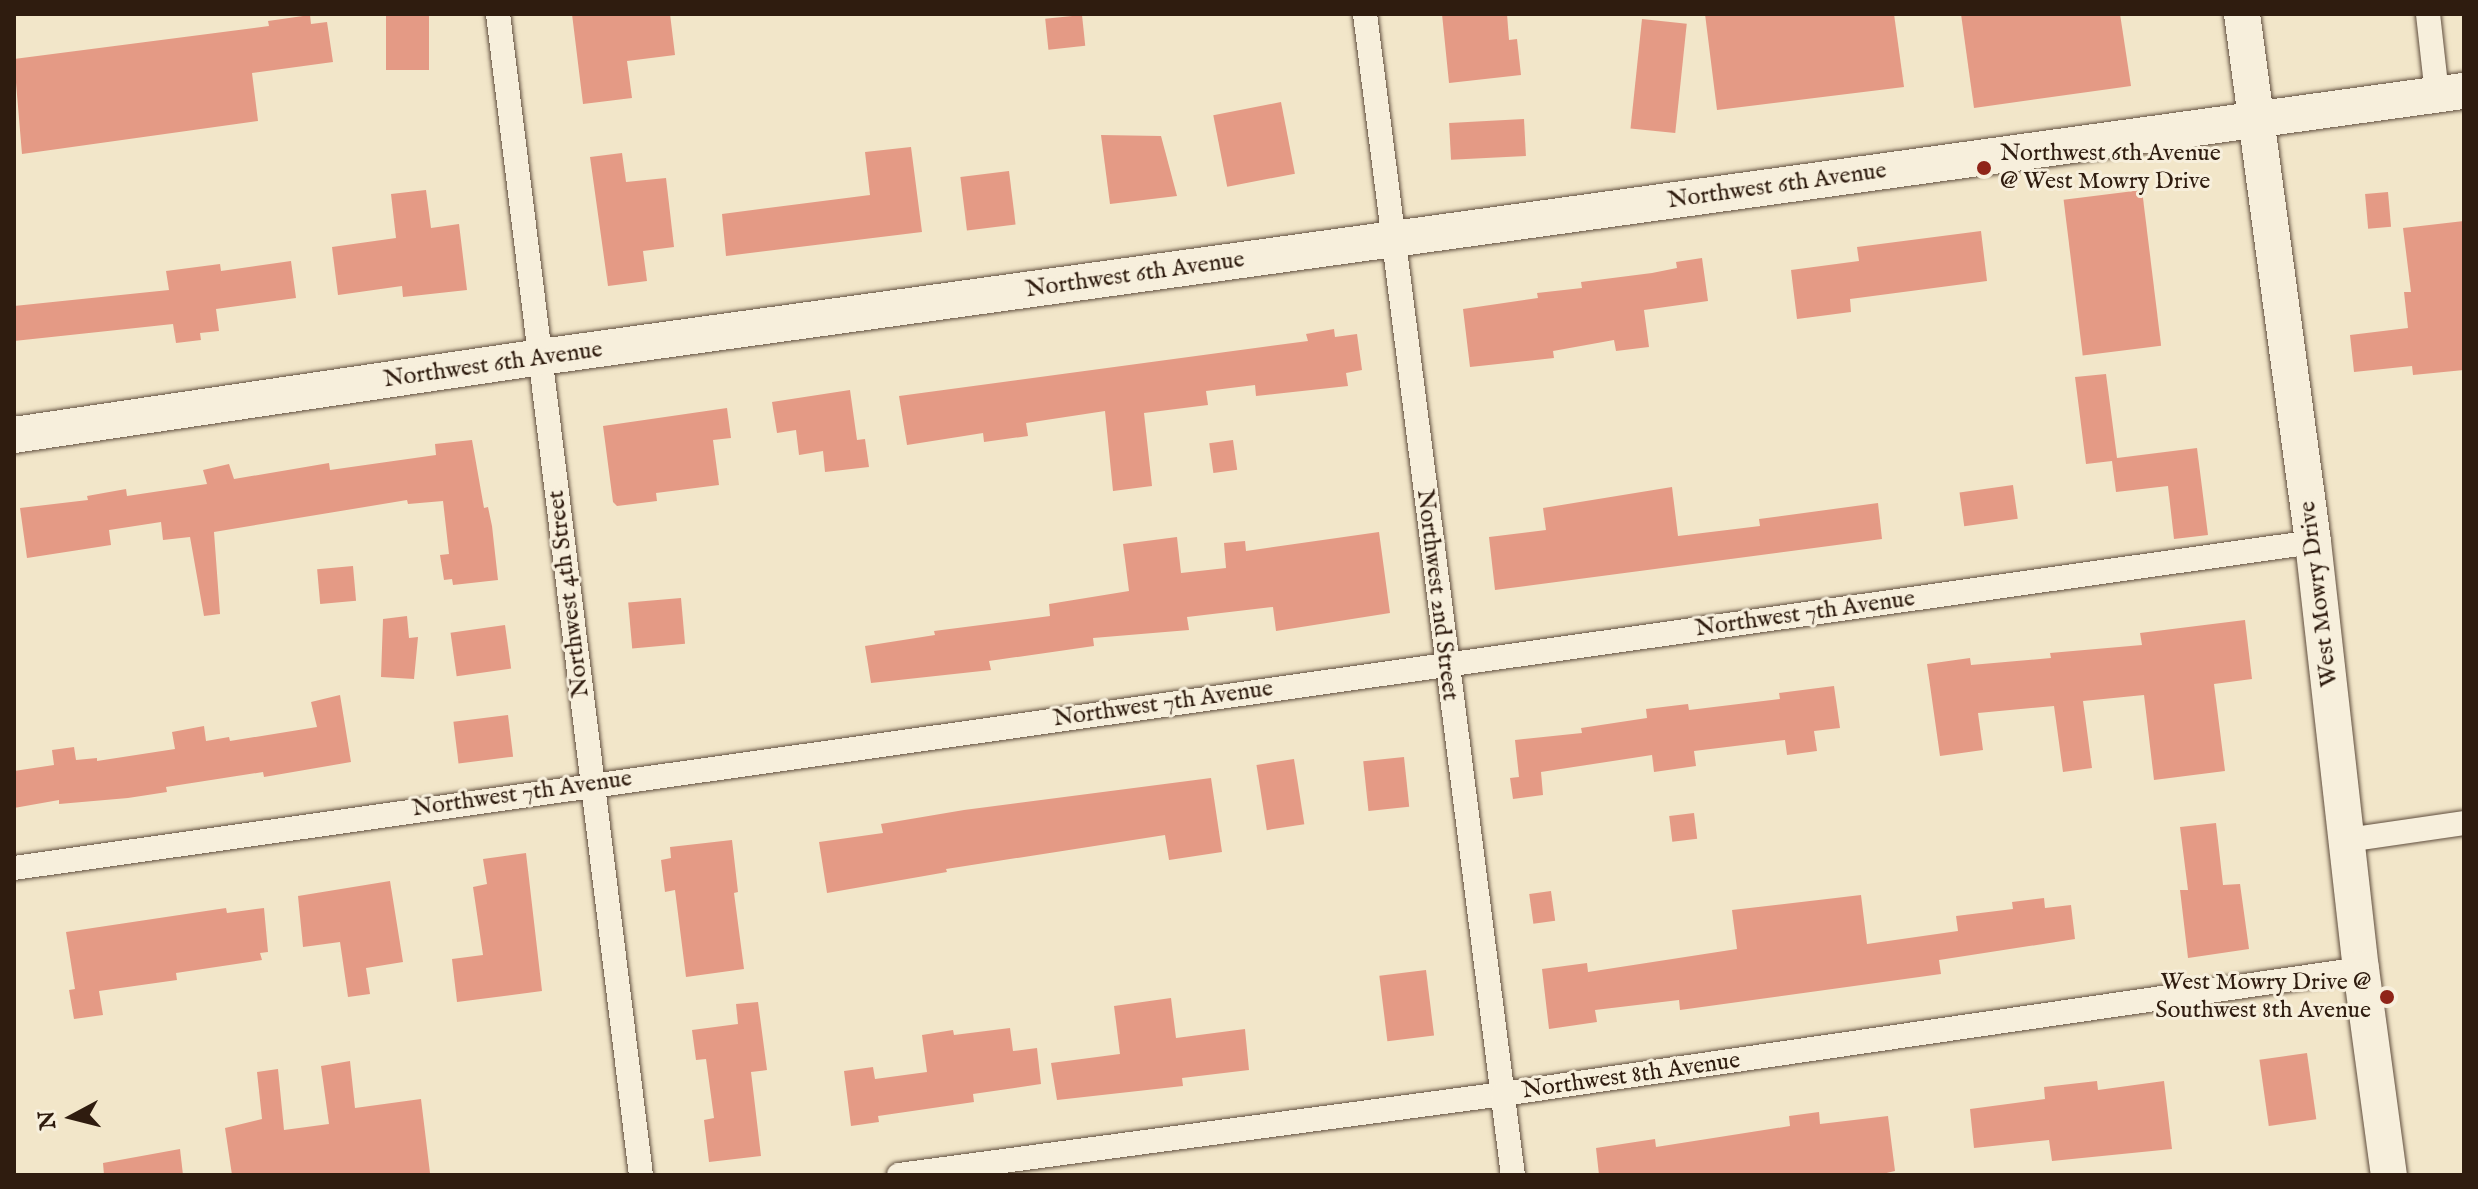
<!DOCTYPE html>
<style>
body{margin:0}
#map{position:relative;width:2478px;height:1189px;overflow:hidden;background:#f2e6c9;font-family:"IM FELL English",serif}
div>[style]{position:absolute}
.building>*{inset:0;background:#e49a85;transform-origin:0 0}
.roads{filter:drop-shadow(0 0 2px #604e3e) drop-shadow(0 0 2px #604e3e)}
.street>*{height:24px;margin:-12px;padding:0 12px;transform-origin:12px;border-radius:12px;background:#f7efdc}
.secondary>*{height:36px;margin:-18px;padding:0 18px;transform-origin:18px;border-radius:18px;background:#f7efdc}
.dots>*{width:22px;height:22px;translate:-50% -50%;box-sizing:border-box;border:4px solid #f7efdc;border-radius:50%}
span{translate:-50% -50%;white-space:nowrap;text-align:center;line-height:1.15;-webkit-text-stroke:6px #f7efdc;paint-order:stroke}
.poi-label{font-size:24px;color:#2f1c0f}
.left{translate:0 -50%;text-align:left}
.right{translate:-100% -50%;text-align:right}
.street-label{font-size:24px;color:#2f1c0f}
.frame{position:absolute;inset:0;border:16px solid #2f1c0f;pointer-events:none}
.north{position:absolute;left:32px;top:1077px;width:80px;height:80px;-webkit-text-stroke:6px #f7efdc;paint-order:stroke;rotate:263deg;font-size:22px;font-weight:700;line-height:32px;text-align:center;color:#2f1c0f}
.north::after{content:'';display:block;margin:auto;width:28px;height:36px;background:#2f1c0f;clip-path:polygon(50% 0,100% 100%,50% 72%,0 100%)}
</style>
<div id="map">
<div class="building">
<i style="left:386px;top:14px;width:43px;height:56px"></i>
<i style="clip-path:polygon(572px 14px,670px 14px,675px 55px,627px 61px,632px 98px,583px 104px)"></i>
<i style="clip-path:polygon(1442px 14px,1507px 14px,1509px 40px,1517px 39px,1521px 75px,1449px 83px)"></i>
<i style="clip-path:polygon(1705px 14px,1894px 14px,1904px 87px,1717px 110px)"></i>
<i style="clip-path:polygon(1961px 14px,2120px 14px,2131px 86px,1974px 108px)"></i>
<i style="clip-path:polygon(310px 15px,311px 24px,327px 22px,333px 62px,252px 73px,258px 121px,22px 154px,14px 59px,269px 26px,268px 21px)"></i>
<i style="left:1082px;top:15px;width:31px;height:37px;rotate:84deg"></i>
<i style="left:1642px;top:19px;width:45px;height:110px;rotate:6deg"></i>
<i style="left:1281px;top:102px;width:73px;height:69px;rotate:79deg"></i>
<i style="left:1524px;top:119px;width:37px;height:75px;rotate:87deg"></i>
<i style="clip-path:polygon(1101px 135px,1161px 136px,1177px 196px,1110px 204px)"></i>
<i style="clip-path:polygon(911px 147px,922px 232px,726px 256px,722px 214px,870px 195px,865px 152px)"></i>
<i style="clip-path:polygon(622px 153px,626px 182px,666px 178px,674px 247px,643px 251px,647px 281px,608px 286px,590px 157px)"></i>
<i style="left:1009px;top:171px;width:54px;height:49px;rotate:83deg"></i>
<i style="clip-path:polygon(426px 190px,431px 228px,459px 224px,467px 290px,403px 297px,402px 286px,338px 295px,332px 247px,396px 238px,391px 194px)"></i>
<i style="left:2142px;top:190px;width:157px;height:79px;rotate:83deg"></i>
<i style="left:2388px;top:192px;width:35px;height:23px;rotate:85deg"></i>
<i style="clip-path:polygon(2464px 221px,2464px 370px,2413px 375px,2412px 366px,2354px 372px,2350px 335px,2408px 328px,2404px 292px,2411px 292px,2403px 228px)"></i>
<i style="clip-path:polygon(1981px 231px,1987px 281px,1850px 299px,1851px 312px,1797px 319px,1791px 270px,1859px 261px,1857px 247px)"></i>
<i style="clip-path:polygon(1702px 258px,1708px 301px,1644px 310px,1649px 347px,1616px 351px,1614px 340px,1553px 351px,1554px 358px,1470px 367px,1463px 309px,1538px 298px,1537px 293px,1582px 288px,1581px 282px,1652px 273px,1677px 268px,1676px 262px)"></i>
<i style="clip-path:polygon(291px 261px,296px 298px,216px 309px,219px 331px,200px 333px,201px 340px,176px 343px,173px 324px,14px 341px,14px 306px,169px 290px,166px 271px,220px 264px,221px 271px)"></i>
<i style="clip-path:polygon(1334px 329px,1335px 337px,1357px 334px,1362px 370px,1346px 373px,1348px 386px,1256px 396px,1255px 385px,1206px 391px,1208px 405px,1144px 413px,1152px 486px,1113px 491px,1105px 411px,1026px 423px,1028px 436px,984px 442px,983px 433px,907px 445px,899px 396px,1308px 341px,1306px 334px)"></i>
<i style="clip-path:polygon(2106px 374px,2117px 458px,2197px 448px,2208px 535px,2174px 539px,2168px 486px,2116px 492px,2112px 461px,2086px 464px,2075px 377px)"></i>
<i style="clip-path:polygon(850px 390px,857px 440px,865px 439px,869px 467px,825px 472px,823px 451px,799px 455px,796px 430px,777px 433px,772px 402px)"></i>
<i style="clip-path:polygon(727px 408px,731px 438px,713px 440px,719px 485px,656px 493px,657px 501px,617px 506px,613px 502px,603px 426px)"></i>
<i style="clip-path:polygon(472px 440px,484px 508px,488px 507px,492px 526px,498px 580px,453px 585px,452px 579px,444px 580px,440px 555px,449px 554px,443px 501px,408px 504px,407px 500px,214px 532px,220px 614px,204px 616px,190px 537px,163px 540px,161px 522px,109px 530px,111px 545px,27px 558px,20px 508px,88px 500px,87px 496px,126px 489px,127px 496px,207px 484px,203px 470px,229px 464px,234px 479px,329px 463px,330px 470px,436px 455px,435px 444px)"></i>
<i style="left:1233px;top:440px;width:30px;height:24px;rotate:82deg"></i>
<i style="left:2013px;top:485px;width:34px;height:54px;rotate:82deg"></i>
<i style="clip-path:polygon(1672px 487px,1678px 536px,1760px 526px,1759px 519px,1878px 503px,1882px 539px,1495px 590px,1489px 537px,1546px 530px,1543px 508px)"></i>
<i style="clip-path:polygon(1379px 532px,1390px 613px,1276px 631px,1273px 607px,1187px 617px,1189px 630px,1093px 638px,1094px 646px,989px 661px,991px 670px,871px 683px,865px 646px,935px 635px,934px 631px,1050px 616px,1049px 604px,1129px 591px,1123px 544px,1177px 537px,1181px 573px,1226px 568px,1224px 543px,1245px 541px,1246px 551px)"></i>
<i style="left:353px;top:566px;width:35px;height:36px;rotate:85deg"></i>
<i style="left:681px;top:598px;width:46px;height:53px;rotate:85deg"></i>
<i style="clip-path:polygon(407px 616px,409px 638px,418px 637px,414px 679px,381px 677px,383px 619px)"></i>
<i style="clip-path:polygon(2245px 620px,2252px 679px,2214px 684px,2225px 771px,2154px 780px,2144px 695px,2083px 701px,2092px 768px,2063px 772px,2054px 706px,1978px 713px,1983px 750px,1940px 756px,1927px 664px,1970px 658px,1971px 665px,2051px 658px,2050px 653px,2142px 645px,2140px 633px)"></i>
<i style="left:505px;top:625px;width:44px;height:55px;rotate:82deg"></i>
<i style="clip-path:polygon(1834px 686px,1840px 728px,1814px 731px,1817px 751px,1787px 755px,1785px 740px,1694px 751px,1696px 766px,1654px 772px,1652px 755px,1541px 772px,1543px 795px,1513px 799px,1510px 778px,1519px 777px,1515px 740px,1582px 733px,1581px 728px,1647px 718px,1646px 709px,1688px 704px,1689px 710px,1780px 699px,1779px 693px)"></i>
<i style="clip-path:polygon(340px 695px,351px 762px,264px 777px,263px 772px,166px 787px,167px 792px,128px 798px,59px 804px,59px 800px,14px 808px,14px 771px,54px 765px,52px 750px,74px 747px,76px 760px,97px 758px,97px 761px,175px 749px,172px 732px,204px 726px,206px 741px,229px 737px,230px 741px,317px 727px,311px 702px)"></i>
<i style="left:508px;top:715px;width:42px;height:55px;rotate:83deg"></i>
<i style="left:1404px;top:757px;width:50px;height:41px;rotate:84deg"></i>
<i style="left:1294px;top:759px;width:66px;height:38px;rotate:81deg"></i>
<i style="clip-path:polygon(1211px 778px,1222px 852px,1169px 860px,1165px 835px,946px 869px,947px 872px,827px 893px,819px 842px,883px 833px,881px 824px,964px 810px)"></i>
<i style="left:1694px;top:813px;width:26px;height:25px;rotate:83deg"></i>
<i style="clip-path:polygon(2216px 823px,2223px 885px,2240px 884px,2249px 949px,2188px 958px,2180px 890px,2188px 890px,2180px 827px)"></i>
<i style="clip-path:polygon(732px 840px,738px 892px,734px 893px,744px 969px,686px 977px,675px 890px,665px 892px,661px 860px,671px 858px,670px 847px)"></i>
<i style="clip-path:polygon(526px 853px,542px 991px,457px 1002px,452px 959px,483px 955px,473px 887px,487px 884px,483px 859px)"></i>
<i style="clip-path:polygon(390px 881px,403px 962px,366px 968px,370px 994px,348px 997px,340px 942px,303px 947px,298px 896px)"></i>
<i style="left:1551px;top:891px;width:30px;height:22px;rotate:82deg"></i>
<i style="clip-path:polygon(1861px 895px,1867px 944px,1958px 931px,1956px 916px,2013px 909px,2012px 902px,2044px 898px,2045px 908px,2071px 905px,2075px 939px,1939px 960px,1941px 974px,1680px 1010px,1679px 1000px,1595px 1010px,1597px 1022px,1549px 1029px,1542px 969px,1587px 963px,1588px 972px,1737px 949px,1732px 910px)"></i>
<i style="clip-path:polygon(226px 908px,227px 913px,264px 908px,268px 952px,260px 953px,262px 960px,176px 973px,177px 980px,99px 991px,103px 1015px,74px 1019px,69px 990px,75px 989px,66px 932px)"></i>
<i style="left:1426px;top:970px;width:66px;height:47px;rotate:83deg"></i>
<i style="clip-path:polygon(1171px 998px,1176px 1038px,1245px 1029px,1249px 1070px,1182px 1078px,1183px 1086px,1057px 1100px,1051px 1063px,1120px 1054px,1114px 1006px)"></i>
<i style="clip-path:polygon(758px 1002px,767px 1070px,751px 1072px,761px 1156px,709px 1162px,704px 1120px,714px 1118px,706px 1059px,696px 1060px,692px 1030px,738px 1024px,736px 1004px)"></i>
<i style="clip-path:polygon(1010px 1028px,1013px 1051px,1037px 1048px,1041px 1084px,973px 1094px,974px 1102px,878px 1116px,879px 1122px,851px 1126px,844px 1071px,873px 1067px,875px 1079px,927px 1072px,922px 1035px,953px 1030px,954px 1035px)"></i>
<i style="left:2307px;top:1053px;width:67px;height:48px;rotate:82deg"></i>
<i style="clip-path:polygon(350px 1061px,355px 1108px,421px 1099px,430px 1173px,232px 1175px,225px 1128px,262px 1119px,257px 1072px,278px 1069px,284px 1130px,329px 1124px,321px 1066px)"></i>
<i style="clip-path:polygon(2097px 1081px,2098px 1090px,2164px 1081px,2172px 1149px,2052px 1161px,2049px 1140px,1974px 1148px,1970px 1109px,2045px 1099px,2044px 1087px)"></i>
<i style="clip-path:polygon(1819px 1112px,1820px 1124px,1888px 1116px,1895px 1171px,1878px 1175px,1599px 1175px,1596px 1148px,1655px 1139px,1656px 1147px,1790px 1126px,1789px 1116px)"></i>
<i style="clip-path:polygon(180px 1149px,183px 1175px,104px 1175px,103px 1163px)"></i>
</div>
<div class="roads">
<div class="street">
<i style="left:498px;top:14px;width:1170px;rotate:82.98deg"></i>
<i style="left:1365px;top:14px;width:1170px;rotate:82.74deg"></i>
<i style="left:2428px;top:14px;width:81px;rotate:83.6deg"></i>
<i style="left:2348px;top:840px;width:117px;rotate:-8.3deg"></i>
<i style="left:14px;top:868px;width:2322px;rotate:-8.07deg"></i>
<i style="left:899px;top:1175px;width:609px;rotate:-7.64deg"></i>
<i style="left:1503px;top:1094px;width:867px;rotate:-8.29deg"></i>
</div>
<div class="secondary">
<i style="left:2242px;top:14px;width:533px;rotate:82.34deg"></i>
<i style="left:2313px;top:542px;width:430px;rotate:83.6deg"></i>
<i style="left:2361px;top:969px;width:208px;rotate:82.3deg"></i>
<i style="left:14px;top:435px;width:533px;rotate:-8.42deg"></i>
<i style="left:541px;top:357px;width:1941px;rotate:-7.88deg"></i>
</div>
</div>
<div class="dots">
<i style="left:1984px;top:168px;background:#8f2418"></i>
<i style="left:2387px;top:997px;background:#8f2418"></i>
</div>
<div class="poi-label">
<span class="left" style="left:2000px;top:168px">Northwest 6th Avenue<br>@ West Mowry Drive</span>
<span class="right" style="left:2371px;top:997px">West Mowry Drive @<br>Southwest 8th Avenue</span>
</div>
<div class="street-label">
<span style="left:1777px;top:186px;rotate:-8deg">Northwest 6th Avenue</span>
<span style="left:1135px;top:275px;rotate:-8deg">Northwest 6th Avenue</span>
<span style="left:493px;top:365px;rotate:-8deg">Northwest 6th Avenue</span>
<span style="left:569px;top:594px;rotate:-97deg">Northwest 4th Street</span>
<span style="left:2319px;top:594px;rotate:-97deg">West Mowry Drive</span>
<span style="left:1437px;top:595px;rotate:83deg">Northwest 2nd Street</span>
<span style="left:1805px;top:614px;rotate:-8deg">Northwest 7th Avenue</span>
<span style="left:1163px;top:704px;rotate:-8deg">Northwest 7th Avenue</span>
<span style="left:522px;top:794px;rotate:-8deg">Northwest 7th Avenue</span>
<span style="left:1631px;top:1076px;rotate:-8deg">Northwest 8th Avenue</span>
</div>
<div class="frame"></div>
<div class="north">N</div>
</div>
